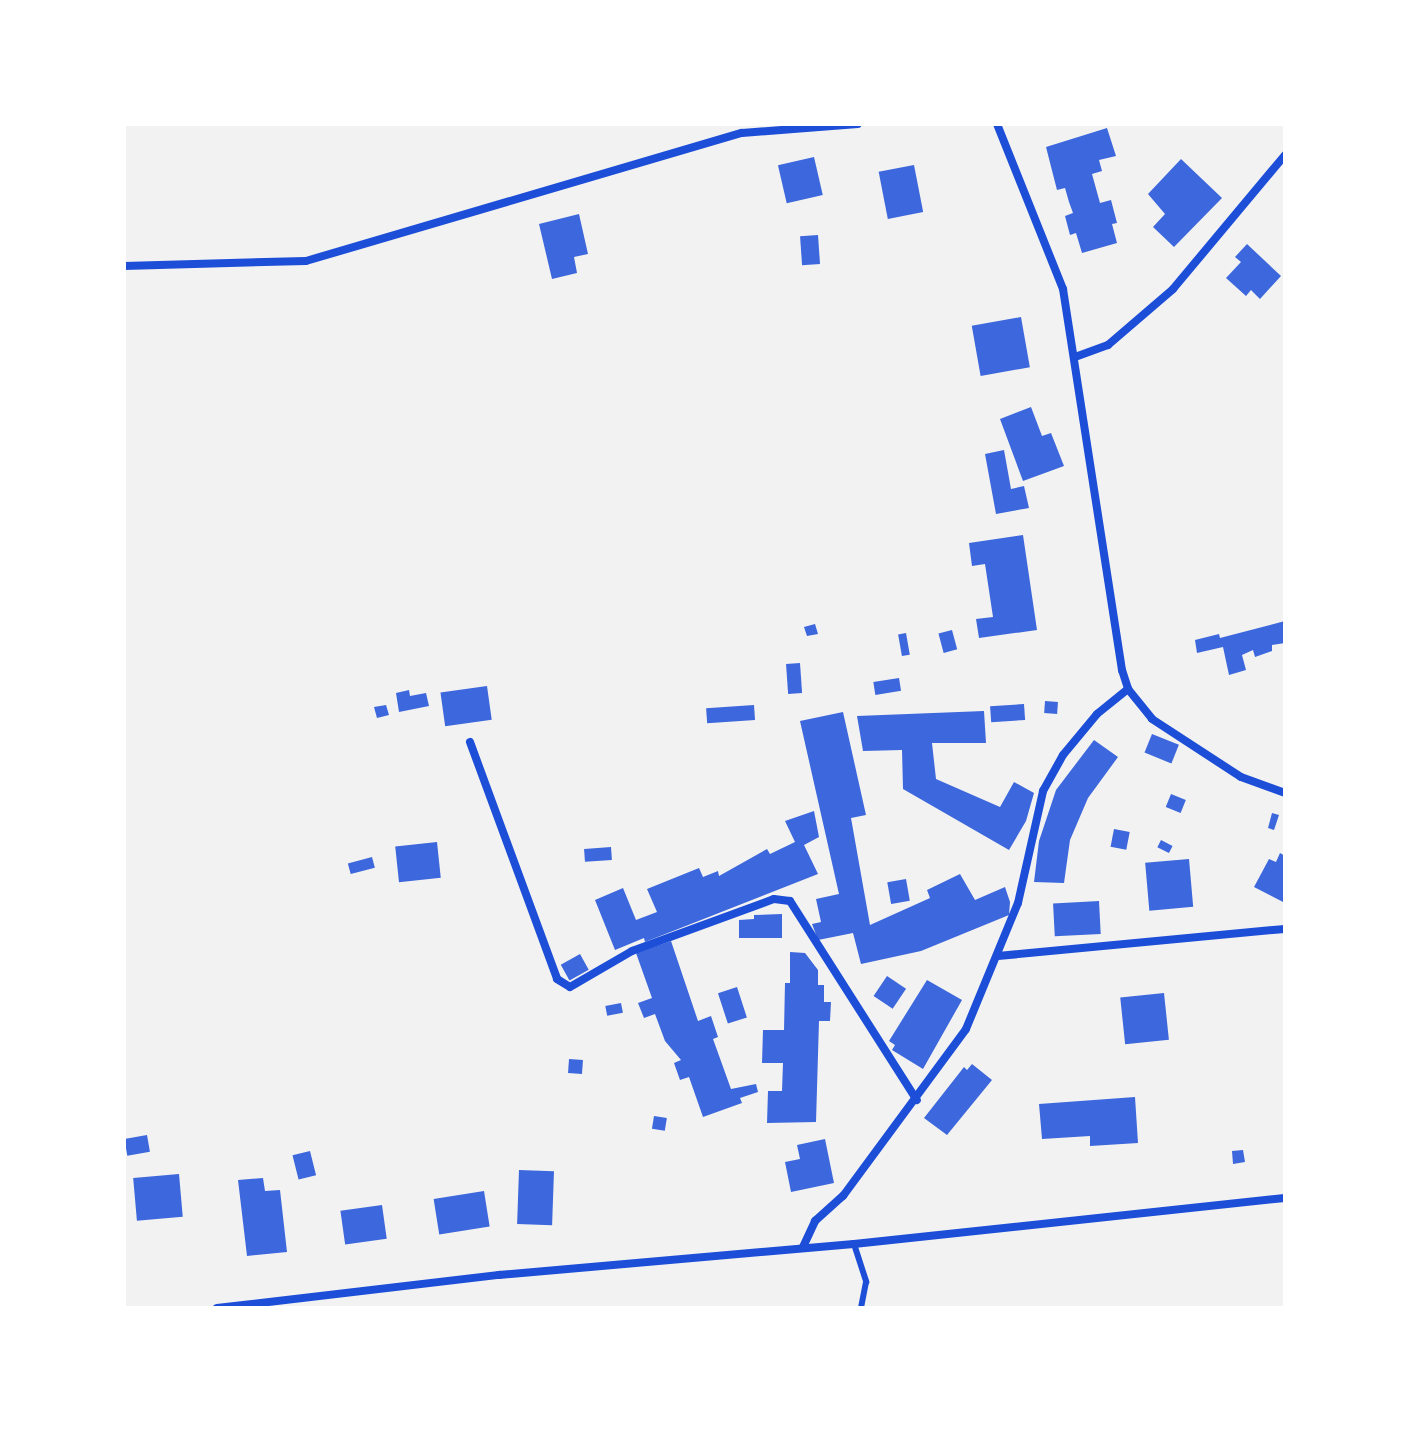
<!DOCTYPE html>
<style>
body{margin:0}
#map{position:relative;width:1409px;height:1432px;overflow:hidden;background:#f2f2f2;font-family:Manrope,sans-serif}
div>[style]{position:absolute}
.building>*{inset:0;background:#3d67dc;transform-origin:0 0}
.service>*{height:6px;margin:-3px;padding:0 3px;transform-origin:3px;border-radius:3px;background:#1d4ed8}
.minor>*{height:8px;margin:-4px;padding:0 4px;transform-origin:4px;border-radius:4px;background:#1d4ed8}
span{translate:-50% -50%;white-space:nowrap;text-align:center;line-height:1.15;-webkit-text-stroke:7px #fff;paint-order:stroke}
.frame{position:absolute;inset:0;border:126px solid #fff;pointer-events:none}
</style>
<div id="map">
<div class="building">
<i style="clip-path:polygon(1107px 128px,1116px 156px,1099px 160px,1102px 171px,1092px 174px,1100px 203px,1111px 200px,1117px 223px,1112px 224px,1117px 243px,1082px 253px,1076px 233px,1070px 235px,1065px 216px,1073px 213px,1069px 202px,1065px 188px,1057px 190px,1046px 147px)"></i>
<i style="left:814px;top:157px;width:39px;height:37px;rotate:77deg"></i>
<i style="clip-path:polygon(1181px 159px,1222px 198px,1174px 247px,1153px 227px,1165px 214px,1148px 194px)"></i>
<i style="left:914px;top:165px;width:48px;height:36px;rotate:79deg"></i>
<i style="clip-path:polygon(579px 214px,588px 254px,574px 257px,577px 273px,552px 279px,539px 224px)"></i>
<i style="left:818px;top:235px;width:29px;height:18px;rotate:86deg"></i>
<i style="clip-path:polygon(1247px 244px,1281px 276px,1260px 299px,1251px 290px,1246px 296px,1226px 278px,1241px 262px,1235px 257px)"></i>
<i style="left:1021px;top:317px;width:51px;height:50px;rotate:80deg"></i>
<i style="clip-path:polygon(1031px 407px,1042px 436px,1051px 433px,1064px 466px,1023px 481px,1000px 419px)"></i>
<i style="clip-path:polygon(1004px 450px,1011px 489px,1024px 486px,1029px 508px,996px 514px,985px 454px)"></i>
<i style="clip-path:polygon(1023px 535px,1037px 630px,979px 638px,976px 619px,993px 617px,985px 564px,972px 566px,969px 543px)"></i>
<i style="clip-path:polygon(1285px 621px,1285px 643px,1272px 645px,1272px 651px,1255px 657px,1253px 650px,1242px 655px,1246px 670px,1229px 675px,1223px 647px,1197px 653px,1195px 640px,1219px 634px,1220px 638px)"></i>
<i style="clip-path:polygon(815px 624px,818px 634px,807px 636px,804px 627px)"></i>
<i style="left:952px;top:630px;width:20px;height:14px;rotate:75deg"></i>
<i style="left:906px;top:633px;width:22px;height:8px;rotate:80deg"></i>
<i style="left:800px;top:663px;width:30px;height:14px;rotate:86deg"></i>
<i style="left:899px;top:678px;width:13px;height:26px;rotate:81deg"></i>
<i style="left:487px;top:686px;width:34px;height:47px;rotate:82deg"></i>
<i style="clip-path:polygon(409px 690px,410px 696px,426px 693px,429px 706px,399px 712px,396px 693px)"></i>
<i style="left:1045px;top:701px;width:13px;height:12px;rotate:4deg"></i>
<i style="left:1024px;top:704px;width:16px;height:34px;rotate:86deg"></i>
<i style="clip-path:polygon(386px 705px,389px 715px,377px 718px,374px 707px)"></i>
<i style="left:754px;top:705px;width:15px;height:48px;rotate:86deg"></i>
<i style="clip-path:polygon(984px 711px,986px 743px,932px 743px,936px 779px,1000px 807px,1014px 782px,1034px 793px,1026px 821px,1009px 850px,903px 789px,902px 750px,863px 751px,857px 716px)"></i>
<i style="clip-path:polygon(843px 712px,866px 815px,851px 818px,870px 925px,930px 898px,927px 890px,960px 874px,975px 900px,1005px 887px,1010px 902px,1009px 915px,921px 951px,861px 964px,853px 933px,818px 940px,812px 924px,821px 922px,816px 899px,839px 894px,800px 721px)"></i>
<i style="left:1152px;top:734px;width:29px;height:20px;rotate:22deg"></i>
<i style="clip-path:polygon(1094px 740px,1118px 757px,1088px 798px,1070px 840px,1064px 883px,1034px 882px,1039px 841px,1056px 790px)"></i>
<i style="left:1171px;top:794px;width:16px;height:14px;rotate:22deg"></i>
<i style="clip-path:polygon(814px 811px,819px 837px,804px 845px,818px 874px,645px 942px,644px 938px,615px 950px,595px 900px,623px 888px,636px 920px,657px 912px,647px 889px,699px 868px,703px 877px,718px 871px,719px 876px,767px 849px,770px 854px,795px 842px,785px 821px)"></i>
<i style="clip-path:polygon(1272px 813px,1279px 815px,1274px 830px,1268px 828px)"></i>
<i style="left:1114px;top:829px;width:16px;height:18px;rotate:11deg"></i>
<i style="left:1161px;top:840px;width:13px;height:8px;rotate:27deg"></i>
<i style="left:437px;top:842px;width:36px;height:42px;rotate:84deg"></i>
<i style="left:611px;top:847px;width:13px;height:27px;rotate:86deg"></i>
<i style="clip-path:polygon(1280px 853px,1285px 856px,1285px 903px,1254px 887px,1269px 859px,1276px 862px)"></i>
<i style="left:372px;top:857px;width:11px;height:25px;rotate:75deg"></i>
<i style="left:1189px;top:859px;width:48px;height:44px;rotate:85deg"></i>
<i style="left:906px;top:879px;width:22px;height:19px;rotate:80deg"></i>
<i style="left:1099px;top:901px;width:33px;height:46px;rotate:87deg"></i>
<i style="clip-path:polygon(782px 914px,782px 938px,739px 938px,739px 920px,754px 919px,754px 915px)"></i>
<i style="clip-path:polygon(671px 941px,698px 1021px,711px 1016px,718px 1037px,713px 1039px,731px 1089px,756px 1084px,758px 1092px,740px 1098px,742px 1103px,703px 1117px,689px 1077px,680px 1080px,674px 1063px,681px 1060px,665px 1041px,655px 1014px,644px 1018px,638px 1003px,652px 998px,636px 953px)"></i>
<i style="clip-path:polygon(790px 952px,805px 953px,818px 970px,818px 985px,824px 985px,824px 1002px,831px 1002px,830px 1021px,819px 1021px,816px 1122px,767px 1123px,768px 1091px,782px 1091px,783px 1063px,762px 1063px,763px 1030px,784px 1030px,785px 983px,790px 983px)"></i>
<i style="left:580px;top:954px;width:18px;height:22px;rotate:61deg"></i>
<i style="left:887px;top:976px;width:23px;height:24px;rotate:34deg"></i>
<i style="clip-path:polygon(927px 980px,962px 1000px,923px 1069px,892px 1050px,895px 1045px,889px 1041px)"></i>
<i style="left:737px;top:987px;width:32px;height:20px;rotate:72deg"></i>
<i style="left:1164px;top:993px;width:47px;height:44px;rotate:84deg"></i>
<i style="left:621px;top:1003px;width:10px;height:16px;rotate:79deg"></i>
<i style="left:569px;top:1059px;width:14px;height:14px;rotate:4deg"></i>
<i style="clip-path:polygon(972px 1064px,992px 1080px,947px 1135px,924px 1118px,964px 1067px,967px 1070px)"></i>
<i style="clip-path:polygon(1135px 1097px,1138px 1143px,1090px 1146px,1090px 1136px,1042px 1139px,1039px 1104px)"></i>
<i style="left:654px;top:1116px;width:13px;height:13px;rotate:9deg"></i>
<i style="left:147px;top:1135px;width:17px;height:23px;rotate:80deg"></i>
<i style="clip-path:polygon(825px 1139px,834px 1183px,791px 1192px,785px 1162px,800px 1159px,797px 1145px)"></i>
<i style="clip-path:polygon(1243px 1150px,1245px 1162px,1233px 1164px,1232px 1151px)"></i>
<i style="left:310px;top:1151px;width:25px;height:18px;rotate:76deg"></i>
<i style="left:519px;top:1170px;width:35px;height:54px;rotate:2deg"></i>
<i style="left:179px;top:1174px;width:43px;height:46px;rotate:85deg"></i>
<i style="clip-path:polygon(263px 1178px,265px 1191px,280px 1190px,287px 1252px,247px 1256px,238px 1180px)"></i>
<i style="left:484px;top:1191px;width:36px;height:51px;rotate:81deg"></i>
<i style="left:382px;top:1205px;width:34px;height:42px;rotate:82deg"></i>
</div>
<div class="service">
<i style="left:854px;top:1244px;width:40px;rotate:72deg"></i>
<i style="left:866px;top:1282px;width:26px;rotate:101deg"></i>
</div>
<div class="minor">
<i style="left:997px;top:124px;width:178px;rotate:68.2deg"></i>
<i style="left:1063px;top:289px;width:386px;rotate:81.2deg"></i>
<i style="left:1122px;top:670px;width:20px;rotate:72deg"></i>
<i style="left:1128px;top:689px;width:38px;rotate:51deg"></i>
<i style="left:1152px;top:719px;width:106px;rotate:33.1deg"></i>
<i style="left:1241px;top:777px;width:47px;rotate:20deg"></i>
<i style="left:124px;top:266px;width:182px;rotate:-1.6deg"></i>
<i style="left:306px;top:261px;width:454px;rotate:-16.4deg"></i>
<i style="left:742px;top:133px;width:116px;rotate:-4.4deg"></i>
<i style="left:1075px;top:357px;width:35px;rotate:-20deg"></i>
<i style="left:1108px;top:345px;width:86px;rotate:-40.7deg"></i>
<i style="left:1173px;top:289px;width:175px;rotate:-50.1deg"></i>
<i style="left:470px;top:742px;width:252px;rotate:69.8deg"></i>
<i style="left:557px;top:979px;width:15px;rotate:32deg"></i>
<i style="left:570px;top:987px;width:72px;rotate:-30.1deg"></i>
<i style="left:632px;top:951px;width:151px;rotate:-20.1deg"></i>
<i style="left:774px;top:899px;width:16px;rotate:7deg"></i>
<i style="left:790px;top:901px;width:236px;rotate:57.5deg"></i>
<i style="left:998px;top:956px;width:288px;rotate:-5.4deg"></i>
<i style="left:803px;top:1247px;width:29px;rotate:-65deg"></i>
<i style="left:815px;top:1221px;width:38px;rotate:-42deg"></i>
<i style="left:843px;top:1196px;width:207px;rotate:-53.6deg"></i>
<i style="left:966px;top:1029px;width:136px;rotate:-67.6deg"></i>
<i style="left:1018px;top:903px;width:115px;rotate:-77.4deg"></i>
<i style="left:1043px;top:791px;width:41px;rotate:-60.9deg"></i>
<i style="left:1063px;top:755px;width:53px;rotate:-50.3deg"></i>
<i style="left:1097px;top:714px;width:40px;rotate:-39deg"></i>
<i style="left:217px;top:1308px;width:284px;rotate:-6.7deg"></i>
<i style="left:499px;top:1275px;width:356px;rotate:-5deg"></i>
<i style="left:854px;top:1244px;width:433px;rotate:-6.1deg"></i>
</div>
<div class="frame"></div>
</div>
